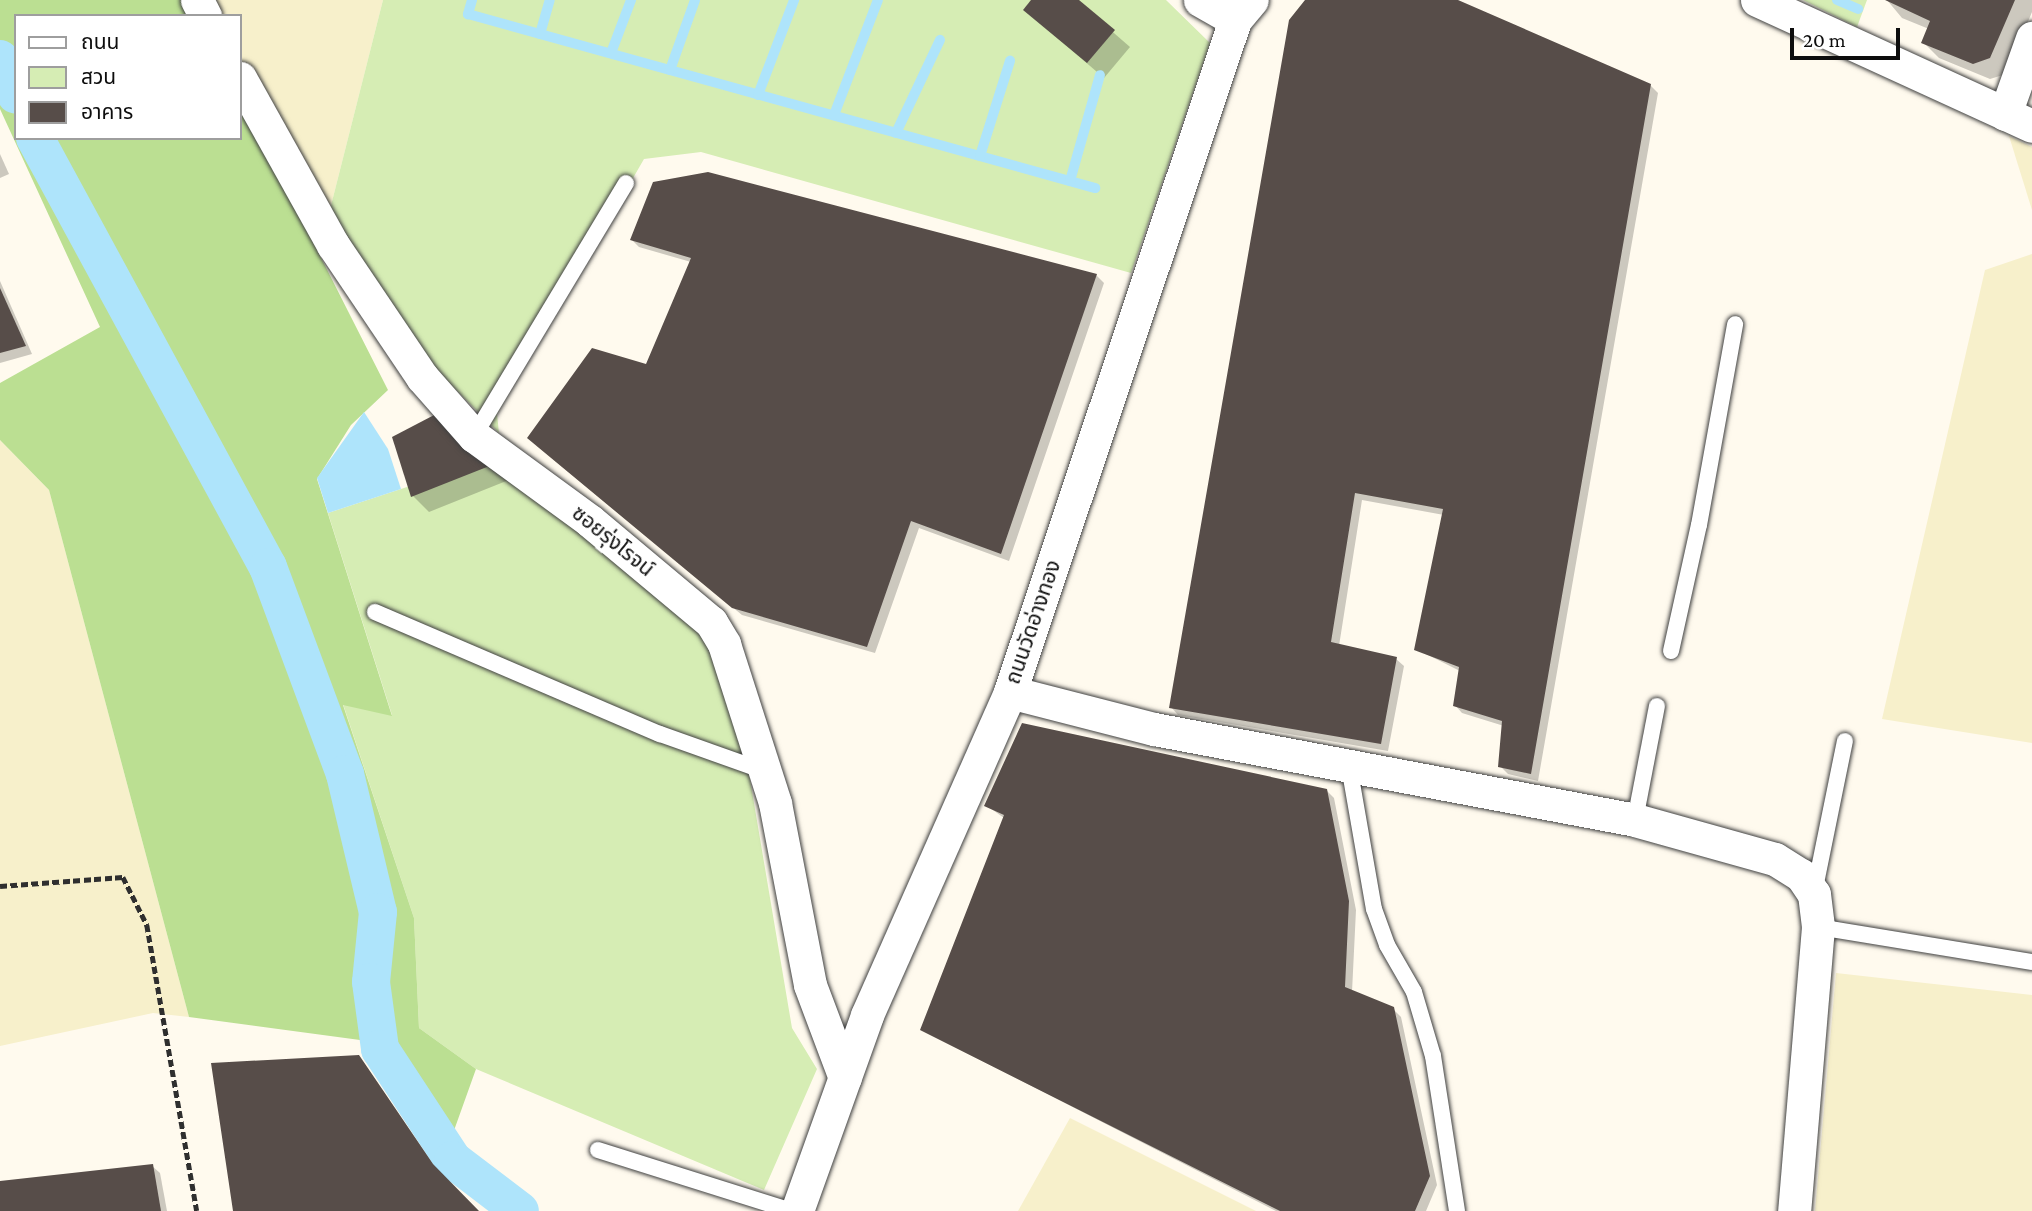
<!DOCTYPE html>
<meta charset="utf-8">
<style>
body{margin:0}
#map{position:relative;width:2032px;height:1211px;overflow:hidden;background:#fffaee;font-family:"Crimson Pro","Noto Sans Thai",serif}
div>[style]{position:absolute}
.farmland>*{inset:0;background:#f7f0cb}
.green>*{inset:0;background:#d6edb4}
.forest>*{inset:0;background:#bbdf92}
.water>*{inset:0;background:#aee4fb}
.shadow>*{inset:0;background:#0003}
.stream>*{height:10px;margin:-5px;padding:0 5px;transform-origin:5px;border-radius:5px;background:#aee4fb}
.canal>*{height:38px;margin:-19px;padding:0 19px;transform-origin:19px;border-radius:19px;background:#aee4fb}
.building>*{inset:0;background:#574d49}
.path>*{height:4.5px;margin-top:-2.25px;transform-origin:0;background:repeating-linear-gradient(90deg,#2f2f2f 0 7px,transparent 0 10.5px)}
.roads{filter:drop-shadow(0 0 2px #404040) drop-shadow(0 0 2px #404040)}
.service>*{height:16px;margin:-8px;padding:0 8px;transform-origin:8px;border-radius:8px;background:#fff}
.minor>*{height:33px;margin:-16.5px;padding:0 16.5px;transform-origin:16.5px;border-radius:16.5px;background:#fff}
span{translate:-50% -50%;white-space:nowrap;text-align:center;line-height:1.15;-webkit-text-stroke:7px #fff;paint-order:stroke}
.street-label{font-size:21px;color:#0d0d0d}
.legend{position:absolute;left:14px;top:14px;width:228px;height:126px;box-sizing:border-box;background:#fff;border:2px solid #9e9e9e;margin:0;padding:9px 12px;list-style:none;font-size:21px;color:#0d0d0d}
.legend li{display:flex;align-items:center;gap:14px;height:35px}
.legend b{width:35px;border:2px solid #9e9e9e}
.scale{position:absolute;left:1790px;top:28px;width:110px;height:32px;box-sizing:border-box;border:4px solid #0d0d0d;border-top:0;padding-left:9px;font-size:21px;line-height:24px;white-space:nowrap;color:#0d0d0d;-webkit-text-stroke:5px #fff;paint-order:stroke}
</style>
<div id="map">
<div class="farmland">
<i style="clip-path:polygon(190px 0,383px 0,319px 253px,240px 98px,240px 16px,198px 16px)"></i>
<i style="clip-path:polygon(2009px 136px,2032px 147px,2032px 210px)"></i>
<i style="clip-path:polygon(2032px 254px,2032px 743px,1882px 719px,1985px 270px)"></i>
<i style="clip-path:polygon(0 440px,49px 490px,189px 1017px,153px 1013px,0 1046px)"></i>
<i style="clip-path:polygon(1836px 973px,2032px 995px,2032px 1211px,1815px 1211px)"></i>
<i style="clip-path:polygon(1070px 1118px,1256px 1211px,1018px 1211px)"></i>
</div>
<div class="green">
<i style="clip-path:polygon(383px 0,1166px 0,1210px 43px,1131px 273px,701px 152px,644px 159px,497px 414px,499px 433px,319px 253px)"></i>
<i style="clip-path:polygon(1803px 0,1867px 0,1857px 27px)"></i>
<i style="clip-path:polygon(486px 461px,652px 589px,706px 639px,743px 738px,792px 1028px,817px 1069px,764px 1190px,476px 1069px,419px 1028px,414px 918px,343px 704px,392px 715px,328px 513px)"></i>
</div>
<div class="forest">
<i style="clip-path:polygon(0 0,190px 0,198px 16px,16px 16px,16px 138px,240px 138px,240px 98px,388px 390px,351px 425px,317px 479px,392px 716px,343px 705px,414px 918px,419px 1028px,476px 1069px,447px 1150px,360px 1040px,189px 1017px,49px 490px,0 440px,0 383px,100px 327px,0 109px)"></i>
</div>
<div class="water">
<i style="clip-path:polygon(364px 412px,388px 449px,401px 489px,328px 513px,317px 478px)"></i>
</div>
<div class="shadow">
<i style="clip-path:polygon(1033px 0,1076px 0,1130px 47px,1104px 78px,1025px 10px)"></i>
<i style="clip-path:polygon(1307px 0,1453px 0,1650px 85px,1658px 93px,1538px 781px,1508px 774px,1500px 766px,1504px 726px,1462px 713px,1455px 705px,1460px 671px,1416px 649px,1444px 515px,1362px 500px,1339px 646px,1396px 659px,1404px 666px,1388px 751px,1178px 715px,1171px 707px)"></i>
<i style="clip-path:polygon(1887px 0,2032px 0,2032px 12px,2006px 74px,1990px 79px,1939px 58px,1923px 42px,1929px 29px,1902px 18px)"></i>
<i style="clip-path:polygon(0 154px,9px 174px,0 178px)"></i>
<i style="clip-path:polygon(632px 240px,1096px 275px,1104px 283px,1009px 561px,919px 528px,875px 653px,742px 615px,537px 446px,647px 366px,691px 262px,639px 247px)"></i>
<i style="clip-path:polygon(0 281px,32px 354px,0 363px)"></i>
<i style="clip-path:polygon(438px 415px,511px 479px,429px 512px,413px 496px)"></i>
<i style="clip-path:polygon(1326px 790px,1334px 798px,1356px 910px,1352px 992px,1393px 1009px,1401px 1017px,1437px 1185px,1426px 1211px,1276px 1211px,922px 1030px,1004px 818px,986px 805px)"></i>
<i style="clip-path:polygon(359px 1056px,440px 1174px,476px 1211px,234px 1211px)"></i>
<i style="clip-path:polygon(152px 1166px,160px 1173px,167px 1211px,0 1211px,0 1182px)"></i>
</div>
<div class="stream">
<i style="left:472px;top:0;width:15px;rotate:106deg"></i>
<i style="left:468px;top:14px;width:651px;rotate:15.51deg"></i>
<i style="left:1837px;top:0;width:23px;rotate:23deg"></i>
<i style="left:540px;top:34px;width:35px;rotate:-74deg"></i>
<i style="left:611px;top:53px;width:57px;rotate:-69.3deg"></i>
<i style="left:670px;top:70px;width:74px;rotate:-70.3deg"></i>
<i style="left:758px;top:95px;width:102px;rotate:-69.2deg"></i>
<i style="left:834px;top:115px;width:123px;rotate:-69.1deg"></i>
<i style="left:896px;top:133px;width:103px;rotate:-64.7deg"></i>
<i style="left:980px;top:156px;width:100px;rotate:-72.5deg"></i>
<i style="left:1070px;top:181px;width:110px;rotate:-74.2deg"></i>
</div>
<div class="canal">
<i style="left:0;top:59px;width:39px;rotate:66deg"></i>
<i style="left:35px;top:138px;width:488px;rotate:61.5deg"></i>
<i style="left:268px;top:567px;width:221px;rotate:69.6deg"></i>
<i style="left:345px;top:774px;width:142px;rotate:76.6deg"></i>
<i style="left:378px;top:912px;width:70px;rotate:95.7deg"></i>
<i style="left:371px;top:982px;width:68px;rotate:82.3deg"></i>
<i style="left:380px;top:1049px;width:133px;rotate:56.7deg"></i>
<i style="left:453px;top:1160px;width:84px;rotate:37.3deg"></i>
</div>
<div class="building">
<i style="clip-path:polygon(1031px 0,1079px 0,1115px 30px,1087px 63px,1023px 10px)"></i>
<i style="clip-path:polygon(1305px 0,1458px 0,1651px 84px,1531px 774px,1498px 767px,1502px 721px,1453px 706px,1459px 667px,1414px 650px,1443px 509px,1355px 493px,1331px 642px,1397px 657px,1381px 744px,1169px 708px,1289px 20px)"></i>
<i style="clip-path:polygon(1885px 0,2015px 0,1990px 58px,1973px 64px,1921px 43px,1930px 21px)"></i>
<i style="clip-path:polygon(708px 172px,1097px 274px,1001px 554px,911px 521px,867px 647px,732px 608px,527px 438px,592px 348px,646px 364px,691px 258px,630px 240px,653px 182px)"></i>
<i style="clip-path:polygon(0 288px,26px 346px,0 353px)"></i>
<i style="clip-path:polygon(438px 413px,497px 463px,411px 497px,392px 437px)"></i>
<i style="clip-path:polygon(1022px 723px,1327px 789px,1349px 901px,1345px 987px,1394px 1007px,1430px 1176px,1415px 1211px,1280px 1211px,920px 1030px,1004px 815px,984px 806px)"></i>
<i style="clip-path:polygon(359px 1055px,433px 1164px,479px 1211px,233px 1211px,211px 1063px)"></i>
<i style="clip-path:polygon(153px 1164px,161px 1211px,0 1211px,0 1181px)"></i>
</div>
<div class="path">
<i style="left:0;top:886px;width:123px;rotate:-4.2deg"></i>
<i style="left:123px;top:877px;width:54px;rotate:63.4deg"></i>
<i style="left:147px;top:925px;width:290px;rotate:80.1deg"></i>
</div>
<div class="roads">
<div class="service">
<i style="left:474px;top:436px;width:295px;rotate:-59deg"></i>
<i style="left:375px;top:612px;width:310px;rotate:23.2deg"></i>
<i style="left:660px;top:734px;width:110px;rotate:19.6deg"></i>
<i style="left:1671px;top:651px;width:129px;rotate:-77.5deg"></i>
<i style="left:1699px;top:525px;width:204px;rotate:-79.8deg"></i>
<i style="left:1349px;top:766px;width:145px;rotate:80.1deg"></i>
<i style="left:1374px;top:909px;width:38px;rotate:70deg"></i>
<i style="left:1387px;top:945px;width:54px;rotate:60.1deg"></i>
<i style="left:1414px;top:992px;width:67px;rotate:73.5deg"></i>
<i style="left:1433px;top:1056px;width:157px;rotate:81.2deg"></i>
<i style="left:1635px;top:820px;width:116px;rotate:-79.1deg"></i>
<i style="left:1814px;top:893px;width:155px;rotate:-78.5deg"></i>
<i style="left:1818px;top:927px;width:217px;rotate:9.3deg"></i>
<i style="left:598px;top:1150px;width:203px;rotate:17.5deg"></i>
</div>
<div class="minor">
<i style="left:197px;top:0;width:18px;rotate:63deg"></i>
<i style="left:1200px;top:0;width:40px;rotate:29.7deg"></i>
<i style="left:1757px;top:0;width:302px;rotate:24.6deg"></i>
<i style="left:240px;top:78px;width:191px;rotate:60.9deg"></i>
<i style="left:333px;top:245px;width:159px;rotate:56deg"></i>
<i style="left:422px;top:377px;width:79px;rotate:48.6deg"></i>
<i style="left:474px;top:436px;width:144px;rotate:36.2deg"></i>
<i style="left:590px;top:521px;width:158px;rotate:39.9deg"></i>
<i style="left:711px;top:622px;width:26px;rotate:59deg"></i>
<i style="left:724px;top:644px;width:167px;rotate:72.2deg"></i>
<i style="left:775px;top:803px;width:185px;rotate:79.1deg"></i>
<i style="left:810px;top:985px;width:99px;rotate:69.4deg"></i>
<i style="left:2005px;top:114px;width:81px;rotate:-70.4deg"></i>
<i style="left:1010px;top:692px;width:149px;rotate:14.4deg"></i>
<i style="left:1154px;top:729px;width:490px;rotate:10.7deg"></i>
<i style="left:1635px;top:820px;width:145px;rotate:15.6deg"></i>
<i style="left:1775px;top:859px;width:31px;rotate:32deg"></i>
<i style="left:1801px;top:875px;width:23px;rotate:56deg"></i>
<i style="left:1814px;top:894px;width:33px;rotate:83deg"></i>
<i style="left:1818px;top:927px;width:285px;rotate:94.8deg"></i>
<i style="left:797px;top:1211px;width:208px;rotate:-70.3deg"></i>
<i style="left:867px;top:1015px;width:353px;rotate:-66.1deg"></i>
<i style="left:1010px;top:692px;width:709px;rotate:-71.49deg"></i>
<i style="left:1235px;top:20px;width:26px;rotate:-50deg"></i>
</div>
</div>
<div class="street-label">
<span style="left:613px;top:541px;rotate:39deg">ซอยรุ่งโรจน์</span>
<span style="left:1033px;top:622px;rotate:-71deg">ถนนวัดอ่างทอง</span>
</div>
<ul class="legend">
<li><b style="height:9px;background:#fff"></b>ถนน</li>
<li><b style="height:19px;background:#d6edb4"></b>สวน</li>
<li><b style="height:19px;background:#574d49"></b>อาคาร</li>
</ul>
<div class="scale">20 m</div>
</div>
